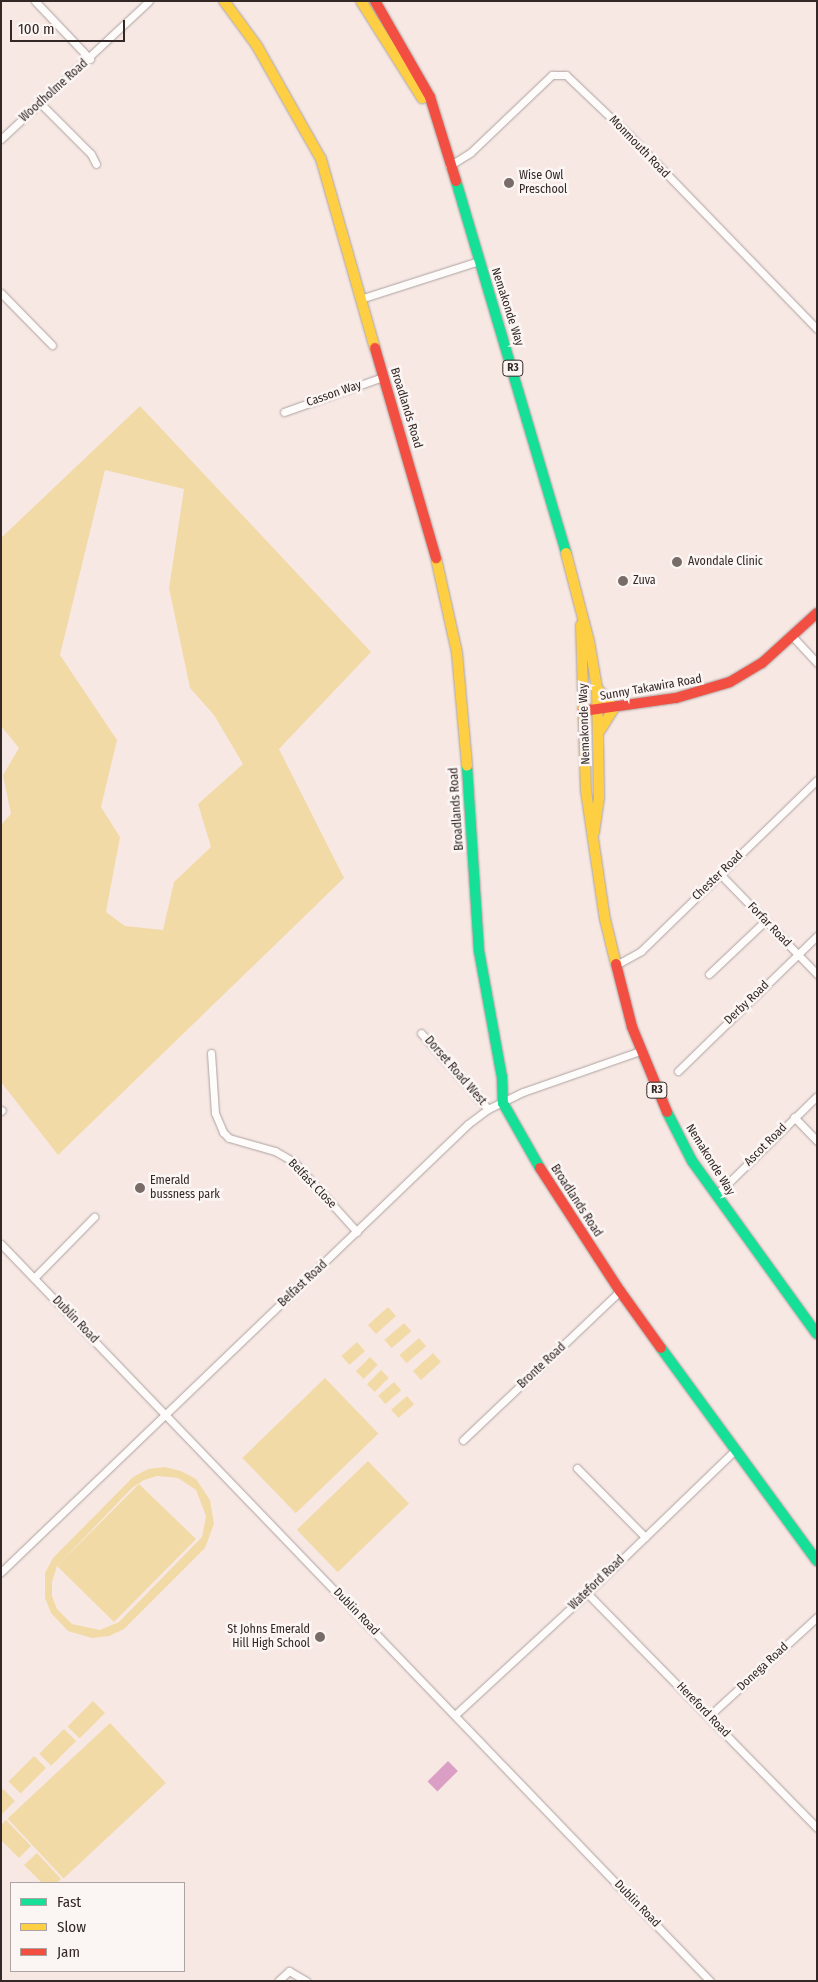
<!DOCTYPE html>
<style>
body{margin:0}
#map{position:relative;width:818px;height:1982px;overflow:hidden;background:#f7e8e4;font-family:"Fira Sans Condensed",sans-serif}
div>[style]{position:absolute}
.green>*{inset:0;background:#f2daa7;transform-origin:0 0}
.water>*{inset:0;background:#db9ec4;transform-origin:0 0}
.roads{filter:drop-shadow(0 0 1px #ada29f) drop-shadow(0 0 1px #ada29f)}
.street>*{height:7px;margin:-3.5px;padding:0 3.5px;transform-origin:3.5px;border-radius:3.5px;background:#fefcfb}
.fast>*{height:10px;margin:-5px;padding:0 5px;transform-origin:5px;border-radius:5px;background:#16e098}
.slow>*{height:10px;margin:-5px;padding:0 5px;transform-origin:5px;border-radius:5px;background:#ffcf43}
.jam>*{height:10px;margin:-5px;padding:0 5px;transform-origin:5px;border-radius:5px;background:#f24e42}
.dots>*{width:14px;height:14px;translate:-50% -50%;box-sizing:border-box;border:2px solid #fbf6f4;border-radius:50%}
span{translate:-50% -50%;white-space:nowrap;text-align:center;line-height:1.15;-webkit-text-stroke:5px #fbf6f4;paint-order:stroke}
.shield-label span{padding:1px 4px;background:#fbf6f4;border:1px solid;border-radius:4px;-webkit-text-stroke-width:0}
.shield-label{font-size:11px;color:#332826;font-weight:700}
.street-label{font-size:12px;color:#332826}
.poi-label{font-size:12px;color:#332826}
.left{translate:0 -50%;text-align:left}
.right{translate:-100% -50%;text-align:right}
.frame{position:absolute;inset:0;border:2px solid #332826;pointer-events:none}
.legend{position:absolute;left:10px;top:1882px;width:175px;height:90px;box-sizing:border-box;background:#fbf6f4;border:1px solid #aba4a2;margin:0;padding:6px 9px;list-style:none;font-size:15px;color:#332826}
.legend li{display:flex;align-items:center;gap:10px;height:25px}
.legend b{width:25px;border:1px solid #aba4a2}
.scale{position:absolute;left:10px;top:20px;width:115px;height:22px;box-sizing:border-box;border:2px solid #332826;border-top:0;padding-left:6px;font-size:15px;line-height:18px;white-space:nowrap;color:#332826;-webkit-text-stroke:4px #fbf6f4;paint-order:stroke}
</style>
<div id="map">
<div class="green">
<i style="clip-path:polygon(evenodd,140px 406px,371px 652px,279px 749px,344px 878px,58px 1155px,1px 1082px,1px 825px,11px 814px,3px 775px,19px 748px,1px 726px,1px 538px,140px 406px,105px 470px,184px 489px,169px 588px,190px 688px,214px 715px,243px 764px,198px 804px,211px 847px,174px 882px,163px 930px,125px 926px,106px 912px,120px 837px,101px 807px,117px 740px,60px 655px,105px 470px)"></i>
<i style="left:388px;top:1307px;width:12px;height:27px;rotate:48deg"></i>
<i style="left:404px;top:1323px;width:11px;height:26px;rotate:49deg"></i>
<i style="left:419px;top:1338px;width:11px;height:26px;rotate:49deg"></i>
<i style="left:357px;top:1342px;width:12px;height:21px;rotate:48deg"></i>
<i style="left:433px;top:1353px;width:12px;height:27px;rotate:48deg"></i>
<i style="left:370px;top:1357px;width:11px;height:20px;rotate:45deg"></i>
<i style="left:381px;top:1370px;width:11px;height:20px;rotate:45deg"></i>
<i style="left:325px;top:1378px;width:77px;height:115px;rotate:46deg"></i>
<i style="left:394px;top:1382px;width:11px;height:21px;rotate:49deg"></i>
<i style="left:407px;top:1396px;width:11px;height:21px;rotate:49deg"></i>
<i style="left:368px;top:1461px;width:59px;height:99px;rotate:46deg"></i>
<i style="clip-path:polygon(evenodd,165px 1467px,181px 1471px,196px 1479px,210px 1500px,214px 1524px,205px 1548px,124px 1629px,109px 1636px,92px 1638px,68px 1631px,51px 1613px,45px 1598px,45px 1573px,53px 1558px,133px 1477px,148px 1469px,165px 1467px,157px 1476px,178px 1478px,196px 1490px,206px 1516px,202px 1537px,119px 1622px,100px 1630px,72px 1624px,57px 1609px,52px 1596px,52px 1582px,57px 1566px,114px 1622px,196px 1539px,139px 1484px,57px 1566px,132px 1488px,144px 1480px,157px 1476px)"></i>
<i style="left:93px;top:1701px;width:17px;height:36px;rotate:45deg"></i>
<i style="left:110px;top:1723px;width:82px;height:140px;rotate:47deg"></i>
<i style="left:64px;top:1729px;width:17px;height:35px;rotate:45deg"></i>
<i style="left:34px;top:1756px;width:17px;height:36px;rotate:45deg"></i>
<i style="clip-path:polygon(3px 1789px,15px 1801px,1px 1815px,1px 1791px)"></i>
<i style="clip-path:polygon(6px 1820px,31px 1846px,19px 1858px,1px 1840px,1px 1825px)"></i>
<i style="clip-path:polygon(37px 1853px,61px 1879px,57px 1883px,42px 1883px,24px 1865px)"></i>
</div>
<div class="water">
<i style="left:448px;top:1761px;width:14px;height:29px;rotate:45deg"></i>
</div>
<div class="roads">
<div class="street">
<i style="left:35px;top:1px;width:80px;rotate:46.5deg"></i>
<i style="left:41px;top:104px;width:71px;rotate:45deg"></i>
<i style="left:91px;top:154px;width:11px;rotate:63deg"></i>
<i style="left:1px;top:139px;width:202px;rotate:-43deg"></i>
<i style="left:449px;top:166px;width:25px;rotate:-32deg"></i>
<i style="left:470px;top:153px;width:113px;rotate:-43.6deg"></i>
<i style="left:552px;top:75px;width:14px"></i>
<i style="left:566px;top:75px;width:87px;rotate:43.6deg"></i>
<i style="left:629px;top:135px;width:270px;rotate:45.9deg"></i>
<i style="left:1px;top:293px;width:73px;rotate:45.6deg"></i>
<i style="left:360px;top:299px;width:125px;rotate:-17.7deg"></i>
<i style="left:284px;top:412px;width:105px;rotate:-19.5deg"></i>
<i style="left:792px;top:636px;width:37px;rotate:47deg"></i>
<i style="left:721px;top:875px;width:138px;rotate:45.9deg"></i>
<i style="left:616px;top:965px;width:29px;rotate:-29deg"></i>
<i style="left:641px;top:951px;width:245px;rotate:-44.2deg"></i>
<i style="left:709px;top:974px;width:77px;rotate:-43.4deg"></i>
<i style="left:421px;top:1033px;width:101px;rotate:48.6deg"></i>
<i style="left:211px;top:1053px;width:60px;rotate:86.2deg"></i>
<i style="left:215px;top:1113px;width:21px;rotate:67deg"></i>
<i style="left:223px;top:1132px;width:8px;rotate:45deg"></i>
<i style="left:229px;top:1138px;width:48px;rotate:15.8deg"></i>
<i style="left:275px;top:1151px;width:22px;rotate:30deg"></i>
<i style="left:294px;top:1162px;width:94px;rotate:48deg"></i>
<i style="left:678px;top:1071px;width:194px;rotate:-44.2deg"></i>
<i style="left:1px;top:1111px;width:1px;rotate:-45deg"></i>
<i style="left:794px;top:1117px;width:33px;rotate:46deg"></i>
<i style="left:716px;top:1195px;width:141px;rotate:-44.4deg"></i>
<i style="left:1px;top:1244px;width:1023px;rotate:46.11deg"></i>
<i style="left:34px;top:1278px;width:86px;rotate:-45.5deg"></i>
<i style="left:463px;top:1440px;width:216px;rotate:-43.5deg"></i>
<i style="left:577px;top:1468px;width:97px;rotate:45.4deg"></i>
<i style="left:1px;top:1572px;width:647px;rotate:-43.81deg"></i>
<i style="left:468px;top:1124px;width:25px;rotate:-37deg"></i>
<i style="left:488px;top:1109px;width:39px;rotate:-26deg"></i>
<i style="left:523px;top:1092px;width:124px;rotate:-19.3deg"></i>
<i style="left:587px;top:1593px;width:329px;rotate:45.6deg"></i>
<i style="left:456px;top:1714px;width:178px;rotate:-42.7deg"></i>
<i style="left:587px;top:1593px;width:206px;rotate:-44deg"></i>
<i style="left:709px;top:1716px;width:147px;rotate:-42.5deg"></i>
<i style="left:278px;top:1981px;width:15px;rotate:-42deg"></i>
<i style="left:289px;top:1971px;width:20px;rotate:30deg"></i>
</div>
<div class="fast">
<i style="left:456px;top:181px;width:388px;rotate:73.5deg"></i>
<i style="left:467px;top:766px;width:185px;rotate:86.3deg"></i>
<i style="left:479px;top:951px;width:128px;rotate:79.7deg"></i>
<i style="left:502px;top:1077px;width:26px;rotate:88deg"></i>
<i style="left:503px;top:1103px;width:75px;rotate:60.4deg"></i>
<i style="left:667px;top:1112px;width:55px;rotate:63deg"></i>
<i style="left:692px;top:1161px;width:213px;rotate:54.2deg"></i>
<i style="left:661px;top:1348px;width:264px;rotate:53.8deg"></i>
</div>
<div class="slow">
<i style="left:224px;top:1px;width:56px;rotate:53.7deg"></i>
<i style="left:257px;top:46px;width:130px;rotate:60.5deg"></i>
<i style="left:321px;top:159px;width:197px;rotate:74.1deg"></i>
<i style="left:361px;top:1px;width:115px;rotate:57.8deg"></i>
<i style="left:566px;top:553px;width:91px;rotate:75.4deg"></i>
<i style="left:589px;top:641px;width:48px;rotate:80.3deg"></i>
<i style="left:597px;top:688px;width:109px;rotate:88.9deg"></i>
<i style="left:599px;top:797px;width:36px;rotate:98deg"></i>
<i style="left:436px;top:558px;width:97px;rotate:77.5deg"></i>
<i style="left:457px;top:653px;width:113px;rotate:84.9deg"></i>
<i style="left:581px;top:625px;width:166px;rotate:88.3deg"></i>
<i style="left:586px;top:791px;width:129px;rotate:81.6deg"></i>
<i style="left:605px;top:919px;width:46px;rotate:76.3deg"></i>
<i style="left:597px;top:688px;width:26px;rotate:50deg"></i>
<i style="left:614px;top:708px;width:26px;rotate:122deg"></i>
</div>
<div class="jam">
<i style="left:375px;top:1px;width:111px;rotate:60.2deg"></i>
<i style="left:430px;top:97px;width:88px;rotate:72.8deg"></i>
<i style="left:375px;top:348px;width:219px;rotate:73.8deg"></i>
<i style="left:583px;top:711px;width:94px;rotate:-8deg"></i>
<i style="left:676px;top:698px;width:56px;rotate:-16.5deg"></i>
<i style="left:730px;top:682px;width:37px;rotate:-31deg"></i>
<i style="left:762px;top:663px;width:74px;rotate:-42.3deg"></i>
<i style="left:616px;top:964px;width:65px;rotate:75.7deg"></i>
<i style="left:632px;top:1027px;width:92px;rotate:67.6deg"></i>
<i style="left:540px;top:1168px;width:147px;rotate:57deg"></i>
<i style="left:620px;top:1291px;width:70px;rotate:54.3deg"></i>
</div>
</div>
<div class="dots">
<i style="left:509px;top:183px;background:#786b68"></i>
<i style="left:677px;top:562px;background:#786b68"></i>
<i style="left:623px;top:581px;background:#786b68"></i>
<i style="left:140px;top:1188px;background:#786b68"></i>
<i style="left:320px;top:1637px;background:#786b68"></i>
</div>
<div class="shield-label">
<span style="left:513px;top:368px">R3</span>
<span style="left:657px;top:1090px">R3</span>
</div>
<div class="street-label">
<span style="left:54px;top:91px;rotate:-42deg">Woodholme Road</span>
<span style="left:639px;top:147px;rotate:46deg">Monmouth Road</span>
<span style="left:507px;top:307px;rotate:72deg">Nemakonde Way</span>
<span style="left:334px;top:394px;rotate:-19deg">Casson Way</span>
<span style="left:406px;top:408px;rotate:73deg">Broadlands Road</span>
<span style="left:651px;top:688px;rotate:-10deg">Sunny Takawira Road</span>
<span style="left:585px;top:724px;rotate:-92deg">Nemakonde Way</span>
<span style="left:457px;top:809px;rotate:-94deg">Broadlands Road</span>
<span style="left:718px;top:876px;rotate:-44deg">Chester Road</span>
<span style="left:769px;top:925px;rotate:46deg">Forfar Road</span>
<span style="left:747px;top:1003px;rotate:-44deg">Derby Road</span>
<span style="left:455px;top:1071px;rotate:49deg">Dorset Road West</span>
<span style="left:766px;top:1145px;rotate:-45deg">Ascot Road</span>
<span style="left:710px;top:1160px;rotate:58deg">Nemakonde Way</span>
<span style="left:312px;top:1184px;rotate:46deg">Belfast Close</span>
<span style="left:576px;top:1201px;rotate:57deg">Broadlands Road</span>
<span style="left:303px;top:1284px;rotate:-43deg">Belfast Road</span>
<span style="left:75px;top:1320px;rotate:46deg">Dublin Road</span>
<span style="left:542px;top:1366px;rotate:-43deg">Bronte Road</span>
<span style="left:597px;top:1583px;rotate:-44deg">Wateford Road</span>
<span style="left:356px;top:1612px;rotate:46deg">Dublin Road</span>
<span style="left:763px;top:1667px;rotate:-43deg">Donega Road</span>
<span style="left:703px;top:1710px;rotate:46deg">Hereford Road</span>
<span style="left:637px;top:1904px;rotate:46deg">Dublin Road</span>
</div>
<div class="poi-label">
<span class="left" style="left:519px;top:183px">Wise Owl<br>Preschool</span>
<span class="left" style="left:688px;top:562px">Avondale Clinic</span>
<span class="left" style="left:633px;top:581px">Zuva</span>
<span class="left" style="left:150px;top:1188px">Emerald<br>bussness park</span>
<span class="right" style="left:310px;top:1637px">St Johns Emerald<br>Hill High School</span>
</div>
<div class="frame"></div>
<ul class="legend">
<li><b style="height:6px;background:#16e098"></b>Fast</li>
<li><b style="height:6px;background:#ffcf43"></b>Slow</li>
<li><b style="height:6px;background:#f24e42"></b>Jam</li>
</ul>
<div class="scale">100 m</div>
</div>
